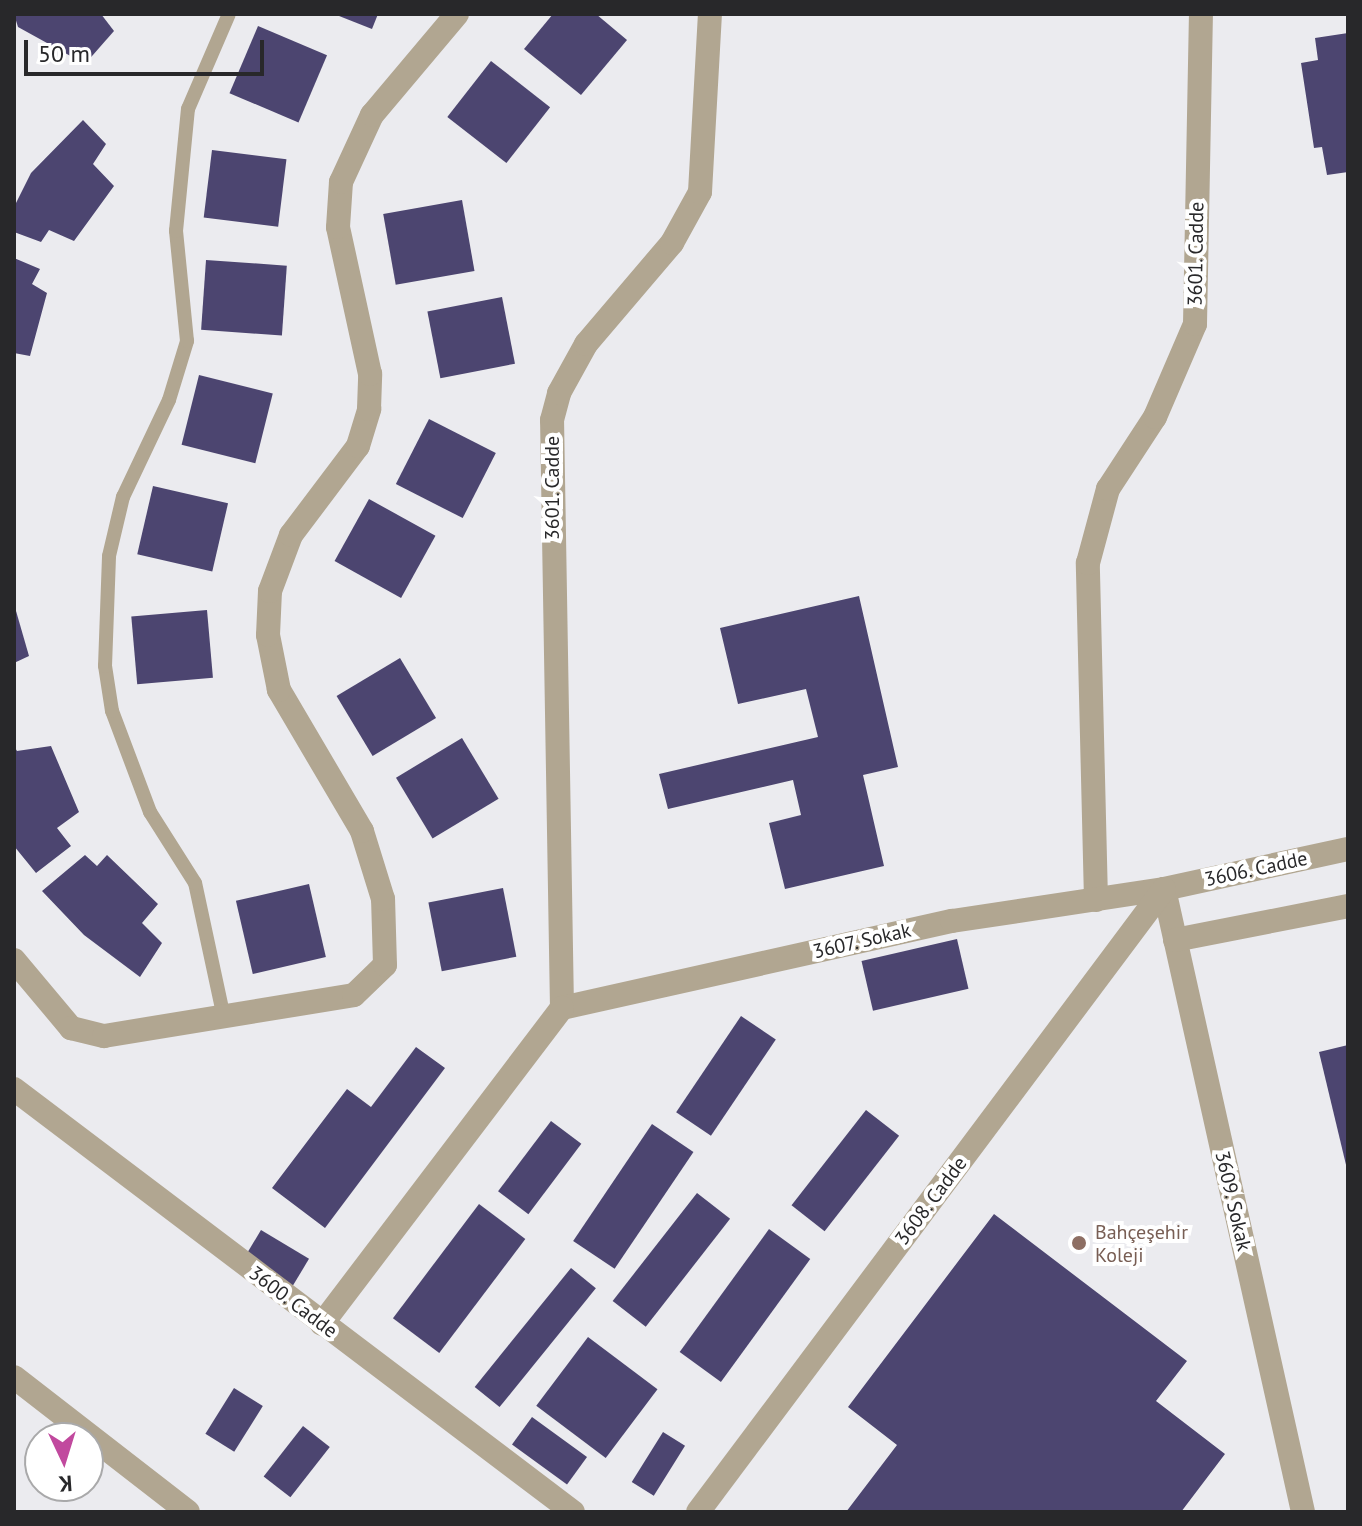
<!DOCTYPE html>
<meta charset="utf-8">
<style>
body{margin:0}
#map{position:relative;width:1362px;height:1526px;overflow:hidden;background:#ebebef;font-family:"PT Sans",sans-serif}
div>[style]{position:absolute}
.building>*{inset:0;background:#4c4570;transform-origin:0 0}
.lane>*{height:14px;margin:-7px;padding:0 7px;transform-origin:7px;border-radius:7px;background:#b1a691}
.street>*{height:24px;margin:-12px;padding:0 12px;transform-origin:12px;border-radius:12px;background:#b1a691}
.dots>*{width:22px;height:22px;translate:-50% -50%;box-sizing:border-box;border:4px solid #fff;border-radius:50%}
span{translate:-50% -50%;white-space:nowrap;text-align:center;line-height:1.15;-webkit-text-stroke:8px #fff;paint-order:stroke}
.street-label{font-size:20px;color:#28282a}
.education-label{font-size:20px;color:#785e54}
.left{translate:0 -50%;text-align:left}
.frame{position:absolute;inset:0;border:16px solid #28282a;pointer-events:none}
.north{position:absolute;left:24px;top:1422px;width:80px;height:80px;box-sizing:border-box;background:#fff;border:2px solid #a9a9aa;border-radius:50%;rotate:176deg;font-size:22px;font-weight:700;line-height:32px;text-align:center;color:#28282a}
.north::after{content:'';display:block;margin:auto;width:28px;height:36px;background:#c1499e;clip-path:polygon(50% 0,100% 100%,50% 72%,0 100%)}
.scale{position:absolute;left:24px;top:40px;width:240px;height:36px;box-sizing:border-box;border:4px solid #28282a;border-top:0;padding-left:10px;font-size:24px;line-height:28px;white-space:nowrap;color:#28282a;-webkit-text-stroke:6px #fff;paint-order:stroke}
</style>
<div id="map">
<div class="building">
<i style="clip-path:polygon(14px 14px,101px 14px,114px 31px,85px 64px,18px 27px)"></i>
<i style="clip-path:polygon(334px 14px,378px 14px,372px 29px)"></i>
<i style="clip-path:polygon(553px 14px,596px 14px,627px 40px,581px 95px,524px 49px)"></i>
<i style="left:258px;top:26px;width:75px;height:73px;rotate:23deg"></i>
<i style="clip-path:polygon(1348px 33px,1348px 172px,1327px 175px,1322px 147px,1314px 148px,1301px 63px,1318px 60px,1315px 38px)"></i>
<i style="left:491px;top:61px;width:75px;height:71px;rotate:38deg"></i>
<i style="clip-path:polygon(83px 120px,106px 144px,93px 164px,114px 186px,74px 241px,49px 230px,41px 242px,14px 232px,14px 207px,31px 173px)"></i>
<i style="left:212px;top:150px;width:75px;height:68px;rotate:7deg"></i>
<i style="left:462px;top:200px;width:72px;height:80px;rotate:80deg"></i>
<i style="clip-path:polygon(14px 258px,40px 269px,32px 284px,47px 293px,30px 356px,14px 353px)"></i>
<i style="left:206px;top:260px;width:81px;height:70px;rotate:4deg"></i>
<i style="left:502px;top:297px;width:68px;height:76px;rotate:79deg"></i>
<i style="left:199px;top:375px;width:76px;height:72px;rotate:14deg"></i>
<i style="left:429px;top:419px;width:75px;height:73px;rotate:27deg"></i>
<i style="left:153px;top:486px;width:77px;height:70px;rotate:13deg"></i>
<i style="left:369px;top:499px;width:76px;height:71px;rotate:29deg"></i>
<i style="clip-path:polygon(859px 596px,898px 767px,863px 775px,884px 866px,785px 889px,769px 823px,801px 815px,793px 780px,668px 809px,659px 774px,818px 737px,806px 689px,738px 704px,720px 628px)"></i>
<i style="clip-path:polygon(14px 604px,29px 656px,14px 663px)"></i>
<i style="left:207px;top:610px;width:68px;height:76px;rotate:85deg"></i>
<i style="left:400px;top:658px;width:70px;height:74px;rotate:59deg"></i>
<i style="left:462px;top:738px;width:71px;height:77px;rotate:59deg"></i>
<i style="clip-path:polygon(14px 746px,17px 751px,51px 746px,79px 812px,57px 828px,71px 846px,36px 873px,14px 846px)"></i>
<i style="clip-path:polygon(85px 855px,97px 866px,107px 855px,158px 904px,142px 923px,162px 943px,140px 977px,84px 935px,42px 891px)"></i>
<i style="left:309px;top:884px;width:75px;height:75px;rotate:77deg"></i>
<i style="left:503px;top:888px;width:70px;height:76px;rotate:79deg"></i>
<i style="left:957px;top:939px;width:51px;height:98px;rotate:77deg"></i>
<i style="left:741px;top:1016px;width:42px;height:116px;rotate:34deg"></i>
<i style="clip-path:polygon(1348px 1045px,1348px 1169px,1347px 1169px,1319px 1052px)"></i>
<i style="clip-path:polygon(416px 1047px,445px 1068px,325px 1228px,272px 1188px,347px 1089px,371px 1107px)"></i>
<i style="left:866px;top:1110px;width:42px;height:121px;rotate:38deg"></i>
<i style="left:551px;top:1121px;width:38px;height:88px;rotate:37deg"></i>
<i style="left:652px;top:1124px;width:50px;height:141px;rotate:34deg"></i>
<i style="left:697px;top:1193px;width:42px;height:137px;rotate:38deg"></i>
<i style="left:479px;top:1204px;width:58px;height:143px;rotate:37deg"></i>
<i style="clip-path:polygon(994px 1214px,1187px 1361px,1156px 1401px,1225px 1454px,1181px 1512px,846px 1512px,897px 1445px,848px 1407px)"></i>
<i style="left:769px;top:1229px;width:51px;height:152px;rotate:36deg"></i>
<i style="left:261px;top:1230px;width:56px;height:35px;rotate:31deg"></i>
<i style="left:571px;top:1268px;width:32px;height:153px;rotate:39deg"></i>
<i style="left:588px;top:1337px;width:87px;height:86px;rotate:37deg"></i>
<i style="left:234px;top:1388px;width:34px;height:54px;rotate:32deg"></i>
<i style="left:532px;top:1417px;width:68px;height:34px;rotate:36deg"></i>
<i style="left:303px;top:1426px;width:34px;height:64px;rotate:38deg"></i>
<i style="left:663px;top:1432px;width:26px;height:59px;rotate:32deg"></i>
</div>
<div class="lane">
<i style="left:224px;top:1018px;width:138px;rotate:-102.1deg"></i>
<i style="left:195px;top:883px;width:84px;rotate:-122.4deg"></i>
<i style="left:150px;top:812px;width:108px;rotate:-110.6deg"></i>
<i style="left:112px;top:711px;width:46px;rotate:-98.8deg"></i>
<i style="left:105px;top:666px;width:110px;rotate:-87.9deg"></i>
<i style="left:109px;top:556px;width:61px;rotate:-76.7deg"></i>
<i style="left:123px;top:497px;width:107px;rotate:-64.6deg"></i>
<i style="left:169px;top:400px;width:62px;rotate:-73deg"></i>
<i style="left:187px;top:341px;width:111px;rotate:-95.7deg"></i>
<i style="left:176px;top:231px;width:123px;rotate:-84.4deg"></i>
<i style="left:188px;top:109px;width:103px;rotate:-66.7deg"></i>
</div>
<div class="street">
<i style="left:1164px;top:889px;width:638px;rotate:77.42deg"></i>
<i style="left:1096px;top:900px;width:337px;rotate:-91.4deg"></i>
<i style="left:1088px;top:563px;width:77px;rotate:-74.9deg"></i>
<i style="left:1108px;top:489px;width:86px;rotate:-56.9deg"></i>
<i style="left:1155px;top:417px;width:101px;rotate:-66.7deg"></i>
<i style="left:1195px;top:324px;width:310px;rotate:-88.9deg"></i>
<i style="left:1175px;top:940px;width:176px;rotate:-11.1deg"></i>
<i style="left:14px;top:960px;width:89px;rotate:50deg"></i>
<i style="left:71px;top:1028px;width:34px;rotate:14deg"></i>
<i style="left:104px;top:1036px;width:253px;rotate:-9.3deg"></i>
<i style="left:354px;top:995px;width:43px;rotate:-44.1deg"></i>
<i style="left:385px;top:965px;width:66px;rotate:-91.7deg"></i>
<i style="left:383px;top:899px;width:71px;rotate:-107.2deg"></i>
<i style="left:362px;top:831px;width:164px;rotate:-120.5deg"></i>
<i style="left:279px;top:690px;width:56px;rotate:-101.3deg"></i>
<i style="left:268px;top:635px;width:44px;rotate:-87.4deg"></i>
<i style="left:270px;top:591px;width:60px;rotate:-69.4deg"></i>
<i style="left:291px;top:535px;width:111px;rotate:-53deg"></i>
<i style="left:358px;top:446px;width:39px;rotate:-73deg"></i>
<i style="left:369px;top:409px;width:35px;rotate:-88deg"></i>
<i style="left:370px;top:374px;width:150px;rotate:-102.3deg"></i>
<i style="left:338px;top:227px;width:45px;rotate:-86.2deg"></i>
<i style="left:341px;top:182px;width:74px;rotate:-65.2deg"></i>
<i style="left:372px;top:115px;width:132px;rotate:-49.9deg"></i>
<i style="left:562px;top:1008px;width:588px;rotate:-90.97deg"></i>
<i style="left:552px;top:420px;width:28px;rotate:-75deg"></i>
<i style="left:559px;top:393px;width:56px;rotate:-61.1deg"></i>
<i style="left:586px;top:344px;width:133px;rotate:-49.6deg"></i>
<i style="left:672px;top:243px;width:58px;rotate:-61.2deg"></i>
<i style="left:700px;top:192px;width:178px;rotate:-86.8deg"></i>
<i style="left:562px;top:1008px;width:400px;rotate:-12.6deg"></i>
<i style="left:952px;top:921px;width:214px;rotate:-8.6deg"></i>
<i style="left:1164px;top:889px;width:188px;rotate:-12.3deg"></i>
<i style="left:14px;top:1089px;width:701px;rotate:37.12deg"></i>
<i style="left:322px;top:1324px;width:397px;rotate:-52.8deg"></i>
<i style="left:14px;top:1377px;width:220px;rotate:37.8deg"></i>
<i style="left:698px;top:1512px;width:778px;rotate:-53.2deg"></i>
</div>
<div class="dots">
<i style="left:1079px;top:1243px;background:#8d6e63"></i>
</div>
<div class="street-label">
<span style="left:1196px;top:254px;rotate:-89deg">3601. Cadde</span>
<span style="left:552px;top:488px;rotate:-90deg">3601. Cadde</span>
<span style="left:1256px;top:869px;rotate:-12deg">3606. Cadde</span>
<span style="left:862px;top:941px;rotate:-13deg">3607. Sokak</span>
<span style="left:931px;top:1201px;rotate:-53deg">3608. Cadde</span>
<span style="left:1233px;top:1201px;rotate:77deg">3609. Sokak</span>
<span style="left:293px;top:1302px;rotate:37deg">3600. Cadde</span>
</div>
<div class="education-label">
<span class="left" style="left:1095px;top:1244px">Bahçeşehir<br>Koleji</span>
</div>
<div class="frame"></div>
<div class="north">K</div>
<div class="scale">50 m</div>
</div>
